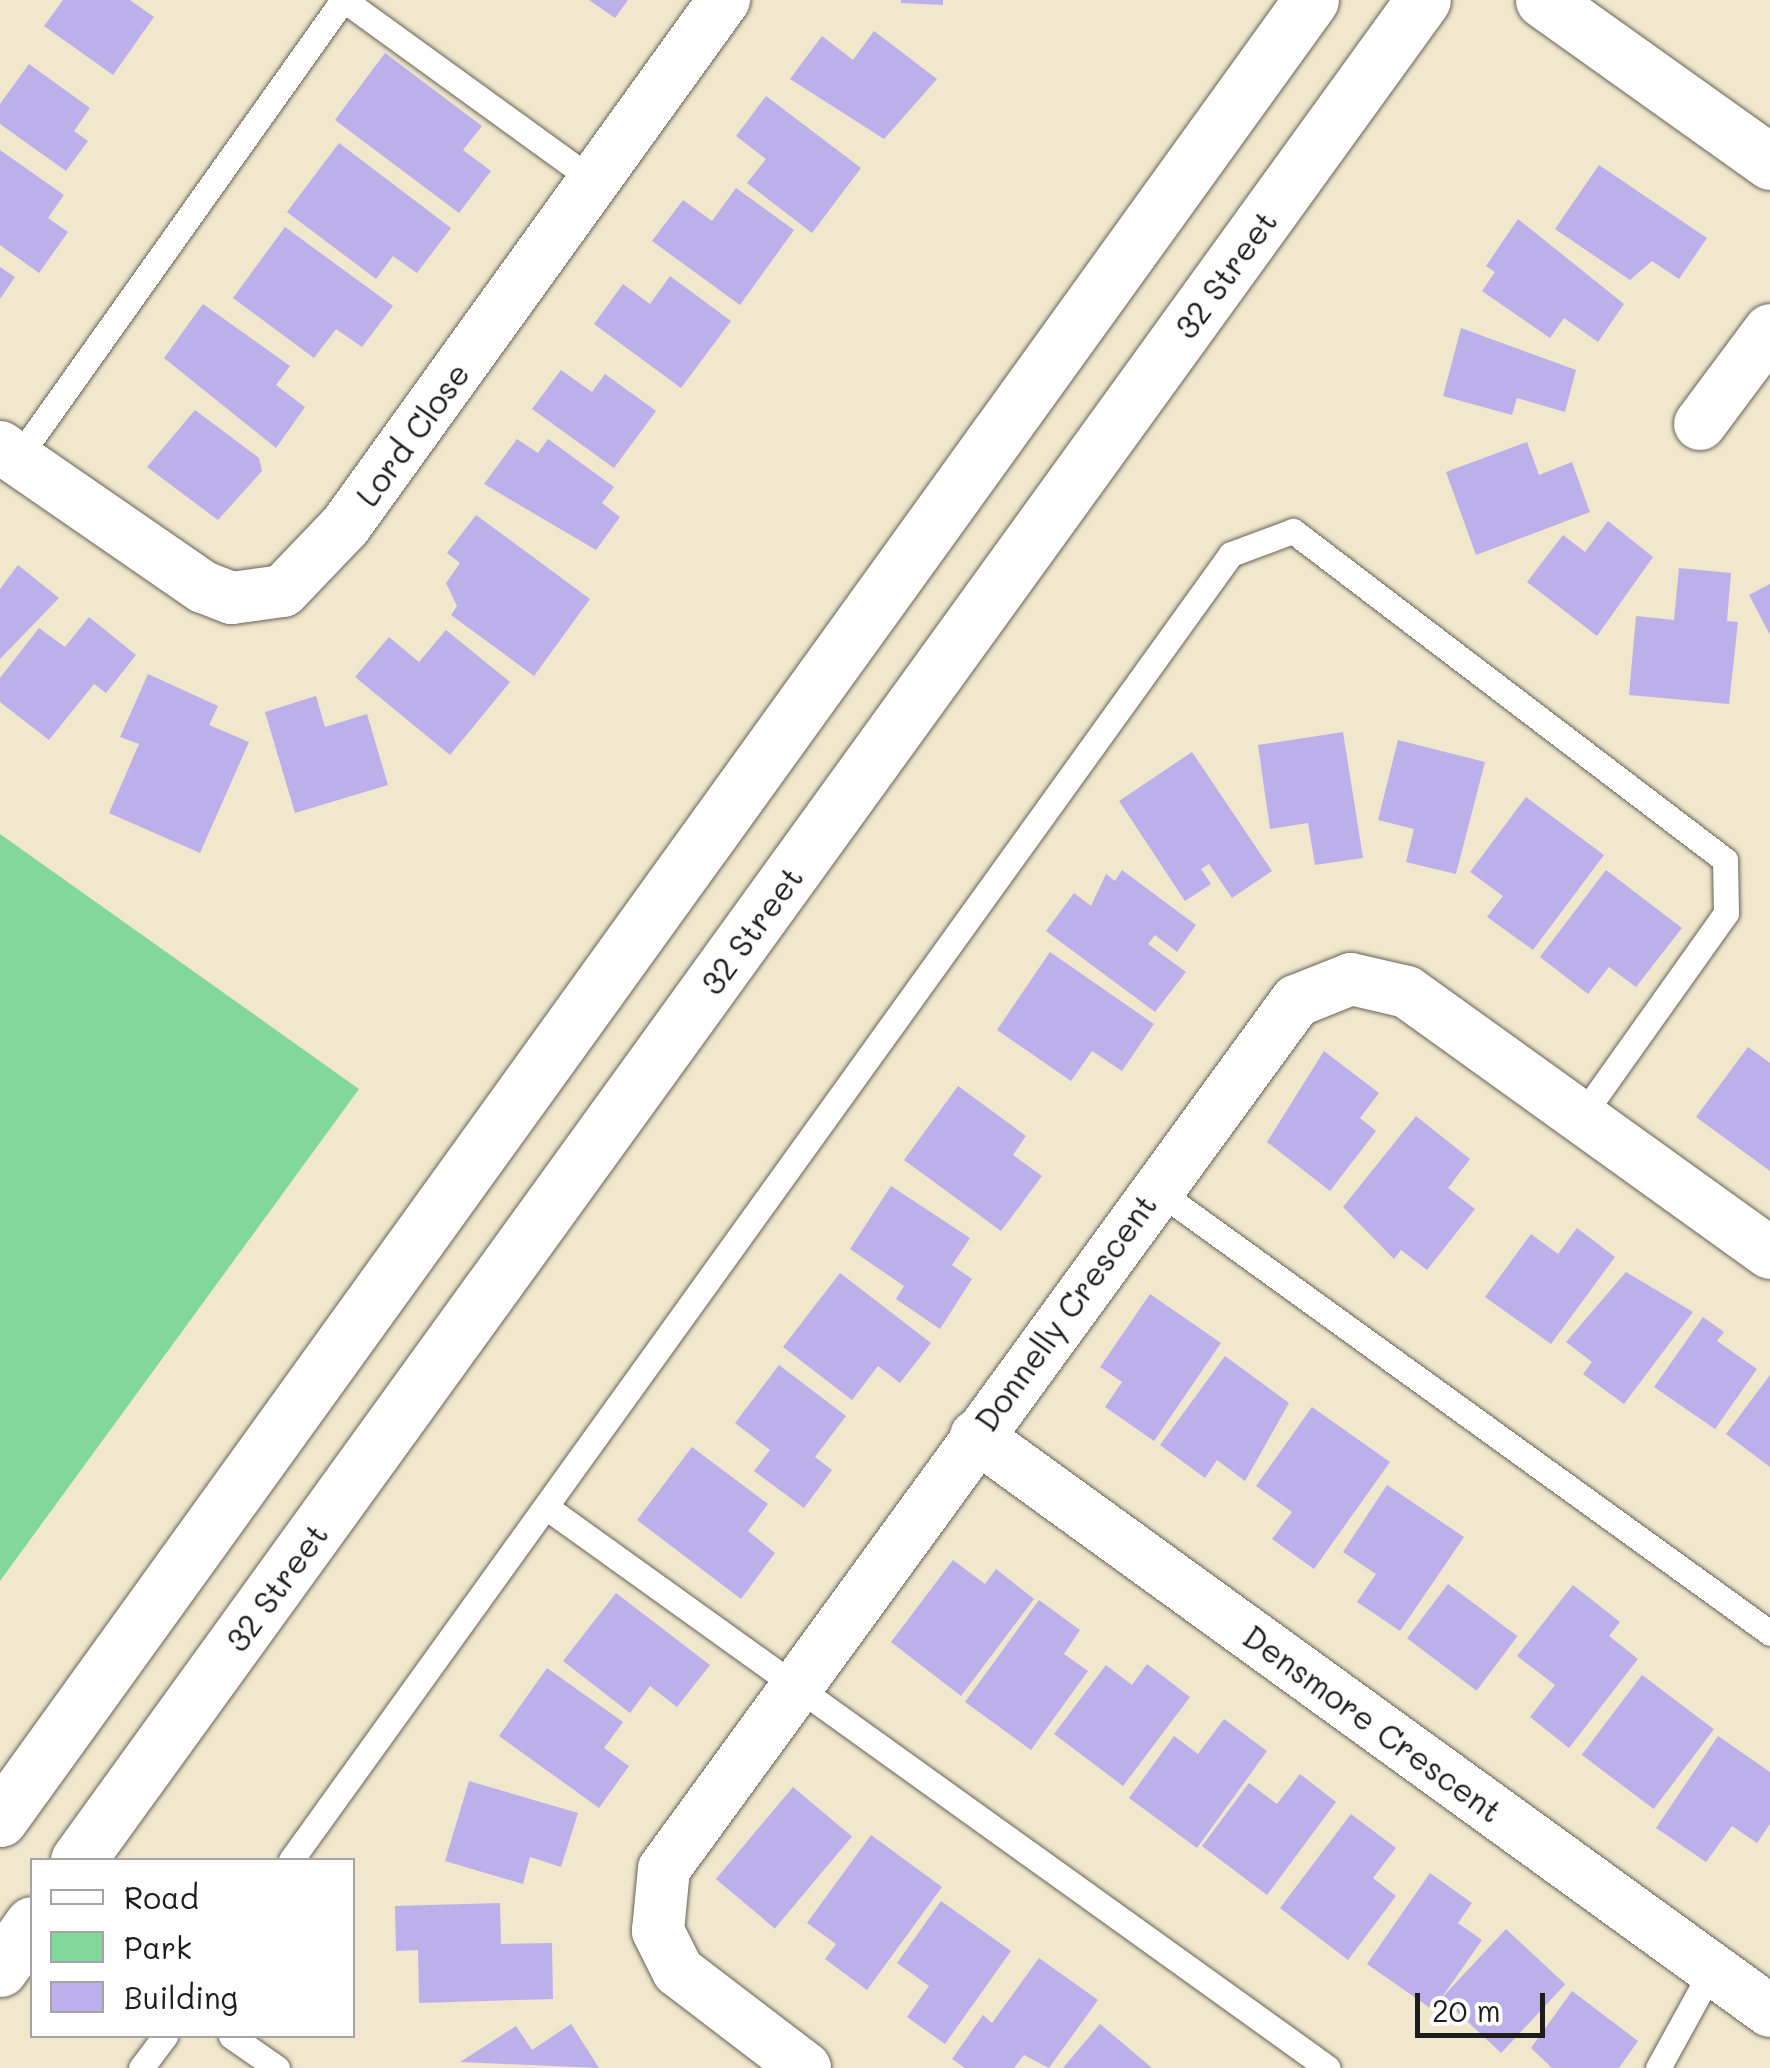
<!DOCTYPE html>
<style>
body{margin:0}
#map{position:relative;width:1770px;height:2068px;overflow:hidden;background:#f0e7cc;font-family:Mali,sans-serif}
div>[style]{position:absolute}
.green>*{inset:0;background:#82d79a}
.building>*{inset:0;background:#bcb0eb;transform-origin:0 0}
.roads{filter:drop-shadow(0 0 2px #66635a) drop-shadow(0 0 2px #66635a)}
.service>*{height:25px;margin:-12.5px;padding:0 12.5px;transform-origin:12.5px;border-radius:12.5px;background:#fff}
.minor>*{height:52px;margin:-26px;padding:0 26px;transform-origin:26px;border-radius:26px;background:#fff}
.tertiary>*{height:55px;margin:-27.5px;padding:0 27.5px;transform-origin:27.5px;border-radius:27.5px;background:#fff}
span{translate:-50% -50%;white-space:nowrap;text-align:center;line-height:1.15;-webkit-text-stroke:8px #fff;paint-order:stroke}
.street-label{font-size:32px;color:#1c1c1c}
.legend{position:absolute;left:30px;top:1858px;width:325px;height:180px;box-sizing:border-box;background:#fff;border:2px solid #a4a4a4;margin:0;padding:12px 18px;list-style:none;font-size:30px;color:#1c1c1c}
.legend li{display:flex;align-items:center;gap:20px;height:50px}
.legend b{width:50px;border:2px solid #a4a4a4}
.scale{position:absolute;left:1415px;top:1993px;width:130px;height:45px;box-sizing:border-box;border:5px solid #1c1c1c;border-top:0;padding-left:12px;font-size:30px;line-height:35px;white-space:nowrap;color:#1c1c1c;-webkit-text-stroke:8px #fff;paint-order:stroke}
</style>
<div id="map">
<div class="green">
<i style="clip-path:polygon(0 834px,359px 1089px,0 1581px)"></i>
</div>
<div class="building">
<i style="clip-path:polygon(63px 0,130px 0,154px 17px,113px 75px,44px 26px)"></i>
<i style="clip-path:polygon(589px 0,628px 0,615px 18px)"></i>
<i style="clip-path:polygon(901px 0,943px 0,943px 5px,901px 3px)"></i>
<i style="clip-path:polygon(874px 31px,937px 79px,884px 139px,790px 79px,822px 36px,853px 60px)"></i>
<i style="clip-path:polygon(385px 53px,482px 126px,463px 150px,491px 171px,459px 213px,335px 120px)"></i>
<i style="clip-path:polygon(29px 64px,90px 108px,74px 131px,88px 141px,66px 171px,0 124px,0 104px)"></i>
<i style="clip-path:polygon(766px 96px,861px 168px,812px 233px,747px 183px,766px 159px,736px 136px)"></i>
<i style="clip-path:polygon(339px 143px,451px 228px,417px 273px,393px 256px,376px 279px,287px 212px)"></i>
<i style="clip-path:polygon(0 150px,64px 195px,48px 218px,68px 232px,39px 273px,0 245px)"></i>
<i style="clip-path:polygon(1599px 165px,1707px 238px,1679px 279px,1652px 261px,1630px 280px,1555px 229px)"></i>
<i style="clip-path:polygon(736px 188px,794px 230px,740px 305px,652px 241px,683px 200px,712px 221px)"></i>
<i style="clip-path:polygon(1518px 219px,1624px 304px,1598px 342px,1564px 318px,1550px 338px,1482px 291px,1495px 272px,1486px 266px)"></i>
<i style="clip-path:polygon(285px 227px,393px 306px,362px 347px,336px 329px,314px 358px,233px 298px)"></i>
<i style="clip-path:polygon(0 267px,15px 277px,0 299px)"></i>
<i style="clip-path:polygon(670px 276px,731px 321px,681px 388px,594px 324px,623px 284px,650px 304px)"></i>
<i style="clip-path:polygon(203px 304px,290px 366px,276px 385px,305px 407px,276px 448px,164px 358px)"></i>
<i style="clip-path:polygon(1461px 328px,1576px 370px,1565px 412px,1517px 398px,1512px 415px,1443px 396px)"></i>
<i style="clip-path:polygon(561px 370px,592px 392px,605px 374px,656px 411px,614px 468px,532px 409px)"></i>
<i style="clip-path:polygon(195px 410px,259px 458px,262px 471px,218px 520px,147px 467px)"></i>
<i style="clip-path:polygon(517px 439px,538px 453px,548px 439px,614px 487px,602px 503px,620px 517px,596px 550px,484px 484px)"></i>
<i style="clip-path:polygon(1527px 442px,1539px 475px,1572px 462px,1590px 512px,1476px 555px,1446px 472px)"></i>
<i style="clip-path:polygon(476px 515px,590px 599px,534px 676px,451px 615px,457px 606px,446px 583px,460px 563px,447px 553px)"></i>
<i style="clip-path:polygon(1608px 521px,1653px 557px,1597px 636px,1527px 582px,1563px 535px,1585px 552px)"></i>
<i style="clip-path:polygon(18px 565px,59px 598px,0 659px,0 589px)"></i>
<i style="clip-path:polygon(1679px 568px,1731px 573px,1727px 621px,1738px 622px,1729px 704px,1629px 695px,1636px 616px,1674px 620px)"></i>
<i style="clip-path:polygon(1770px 584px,1770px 635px,1749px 595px)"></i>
<i style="clip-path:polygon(89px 617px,136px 655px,106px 693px,94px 684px,49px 740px,0 702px,0 678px,39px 628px,65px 647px)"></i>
<i style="clip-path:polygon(446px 630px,510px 682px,450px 755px,355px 677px,389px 637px,419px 662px)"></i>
<i style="clip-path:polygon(148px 674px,218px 706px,209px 725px,249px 742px,200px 853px,109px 813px,139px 744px,120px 737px)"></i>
<i style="clip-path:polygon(316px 696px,325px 727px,367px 714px,388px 785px,295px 813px,265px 712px)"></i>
<i style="clip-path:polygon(1343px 732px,1363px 858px,1315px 865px,1308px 823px,1270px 829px,1258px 745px)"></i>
<i style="clip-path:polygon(1398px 740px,1485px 762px,1456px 874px,1406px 862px,1414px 829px,1378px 820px)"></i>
<i style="clip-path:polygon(1192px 752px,1272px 871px,1232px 898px,1209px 864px,1201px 869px,1211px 884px,1185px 901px,1119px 801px)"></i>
<i style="clip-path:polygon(1526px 797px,1604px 855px,1533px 950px,1487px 917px,1503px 896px,1470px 872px)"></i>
<i style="clip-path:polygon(1122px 870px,1196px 925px,1177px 952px,1155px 935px,1148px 944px,1186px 972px,1155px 1012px,1046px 931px,1074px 893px,1091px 906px,1106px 874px,1115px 881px)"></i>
<i style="clip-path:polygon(1606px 870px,1682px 928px,1636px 987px,1609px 967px,1588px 994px,1540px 957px)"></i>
<i style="clip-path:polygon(1050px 952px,1154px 1024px,1122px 1071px,1092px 1051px,1071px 1081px,997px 1030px)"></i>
<i style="clip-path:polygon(1748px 1047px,1770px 1063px,1770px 1171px,1696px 1117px)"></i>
<i style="clip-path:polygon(1324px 1051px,1379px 1093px,1360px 1118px,1376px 1131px,1330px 1191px,1267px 1142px)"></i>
<i style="clip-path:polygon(958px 1086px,1026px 1136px,1013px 1155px,1042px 1176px,1001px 1231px,904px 1160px)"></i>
<i style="clip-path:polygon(1416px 1116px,1470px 1159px,1448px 1188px,1475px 1209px,1427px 1270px,1401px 1250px,1394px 1259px,1343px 1207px)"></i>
<i style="clip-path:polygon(891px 1186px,970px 1238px,952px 1265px,972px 1279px,940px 1329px,896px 1299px,904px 1286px,850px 1249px)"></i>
<i style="clip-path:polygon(1577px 1228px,1615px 1257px,1551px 1344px,1485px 1297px,1531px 1234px,1558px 1254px)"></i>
<i style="clip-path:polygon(1626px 1272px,1693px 1312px,1624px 1404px,1583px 1374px,1592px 1362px,1566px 1342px)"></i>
<i style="clip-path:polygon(840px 1273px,931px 1343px,900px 1383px,878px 1366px,852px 1400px,783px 1347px)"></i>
<i style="clip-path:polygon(1150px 1294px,1221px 1343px,1154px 1441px,1105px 1407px,1122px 1382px,1100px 1367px)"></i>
<i style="clip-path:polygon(1703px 1317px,1724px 1332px,1717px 1341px,1757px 1369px,1715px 1429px,1654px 1387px)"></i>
<i style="clip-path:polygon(1225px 1356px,1289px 1403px,1245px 1481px,1217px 1460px,1205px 1478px,1160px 1445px)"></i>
<i style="clip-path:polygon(779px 1365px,846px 1416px,815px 1457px,832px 1470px,804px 1508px,754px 1471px,770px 1450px,735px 1423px)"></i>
<i style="clip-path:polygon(1770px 1375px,1770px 1467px,1726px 1434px)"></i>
<i style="clip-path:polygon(1312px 1407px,1390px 1462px,1314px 1569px,1272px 1539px,1292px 1512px,1256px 1486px)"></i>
<i style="clip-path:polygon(692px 1447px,768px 1504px,748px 1531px,775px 1553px,741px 1599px,637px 1520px)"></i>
<i style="clip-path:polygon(1387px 1485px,1464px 1537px,1400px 1631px,1357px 1602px,1376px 1574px,1343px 1552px)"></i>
<i style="clip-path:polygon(953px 1560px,985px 1584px,996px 1569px,1034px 1599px,961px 1696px,891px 1642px)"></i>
<i style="left:1448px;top:1584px;width:87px;height:68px;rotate:37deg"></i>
<i style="clip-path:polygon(1573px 1585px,1620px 1622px,1609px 1636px,1638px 1659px,1569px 1748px,1530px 1717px,1555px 1685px,1517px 1656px)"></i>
<i style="clip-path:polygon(616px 1593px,710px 1665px,677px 1707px,650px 1686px,630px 1713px,563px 1661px)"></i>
<i style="clip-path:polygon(1039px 1600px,1080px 1630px,1064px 1654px,1088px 1671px,1031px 1750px,965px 1702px)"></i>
<i style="clip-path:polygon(1147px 1664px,1190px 1697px,1123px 1786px,1054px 1734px,1106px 1665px,1132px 1685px)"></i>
<i style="clip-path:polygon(547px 1668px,623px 1722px,604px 1748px,629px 1766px,599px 1808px,499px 1736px)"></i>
<i style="left:1642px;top:1675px;width:90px;height:100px;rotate:37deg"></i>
<i style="clip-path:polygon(1224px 1719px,1267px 1751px,1197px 1848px,1129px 1798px,1174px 1736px,1198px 1754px)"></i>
<i style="clip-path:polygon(1718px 1736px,1770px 1772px,1770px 1824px,1757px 1843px,1732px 1826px,1706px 1862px,1656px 1828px)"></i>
<i style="clip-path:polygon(1300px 1774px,1336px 1802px,1267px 1895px,1202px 1846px,1249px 1783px,1277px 1804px)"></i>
<i style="clip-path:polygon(469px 1781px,578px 1813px,561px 1867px,530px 1857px,523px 1884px,445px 1861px)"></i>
<i style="left:793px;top:1787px;width:77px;height:120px;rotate:40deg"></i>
<i style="clip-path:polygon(1351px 1814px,1396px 1848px,1373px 1878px,1396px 1896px,1348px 1960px,1280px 1908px)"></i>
<i style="clip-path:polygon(871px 1835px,942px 1887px,867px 1990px,825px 1959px,836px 1944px,807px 1923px)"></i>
<i style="clip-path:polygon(1430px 1873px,1472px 1903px,1458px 1923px,1482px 1940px,1433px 2010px,1367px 1964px)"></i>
<i style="clip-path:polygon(941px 1901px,1011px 1951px,945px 2044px,907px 2017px,929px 1986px,897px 1963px)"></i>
<i style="clip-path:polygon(500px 1903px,501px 1944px,552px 1943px,553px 1999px,419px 2003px,418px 1950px,396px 1951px,395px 1906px)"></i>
<i style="left:1506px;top:1929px;width:81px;height:94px;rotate:43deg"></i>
<i style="clip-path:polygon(1039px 1958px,1098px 2000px,1049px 2068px,1024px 2055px,1014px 2068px,965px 2068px,952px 2059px,983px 2015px,992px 2023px)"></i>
<i style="clip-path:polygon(1572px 1991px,1638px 2041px,1619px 2068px,1552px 2068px,1531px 2048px)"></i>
<i style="clip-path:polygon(571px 2024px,599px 2068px,460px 2062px,516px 2026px,532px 2050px)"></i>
<i style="clip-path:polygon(1100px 2024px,1152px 2068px,1063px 2068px)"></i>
</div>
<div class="roads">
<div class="service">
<i style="left:344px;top:0;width:310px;rotate:35.9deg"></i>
<i style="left:17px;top:459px;width:563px;rotate:-54.62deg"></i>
<i style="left:1154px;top:1188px;width:760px;rotate:35.84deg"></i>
<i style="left:546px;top:1507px;width:962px;rotate:35.66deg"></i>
<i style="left:291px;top:1860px;width:1609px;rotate:-54.26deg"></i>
<i style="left:1231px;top:554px;width:66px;rotate:-20.4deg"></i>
<i style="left:1293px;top:531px;width:543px;rotate:37.29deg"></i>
<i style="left:1725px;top:860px;width:53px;rotate:88.9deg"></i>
<i style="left:1726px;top:913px;width:250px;rotate:125.4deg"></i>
<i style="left:231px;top:2036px;width:56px;rotate:34.8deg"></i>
<i style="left:141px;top:2068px;width:40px;rotate:-53deg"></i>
<i style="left:1658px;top:2068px;width:114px;rotate:-61.2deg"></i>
</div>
<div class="minor">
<i style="left:1700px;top:424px;width:117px;rotate:-53.3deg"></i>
<i style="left:0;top:447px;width:247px;rotate:34.6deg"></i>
<i style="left:203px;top:587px;width:31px;rotate:21deg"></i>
<i style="left:232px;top:598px;width:51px;rotate:-7.8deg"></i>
<i style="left:283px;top:591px;width:91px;rotate:-46.3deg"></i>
<i style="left:346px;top:525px;width:647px;rotate:-54.25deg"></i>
<i style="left:976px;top:1436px;width:980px;rotate:35.91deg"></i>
<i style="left:805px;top:2068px;width:160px;rotate:-142.6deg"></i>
<i style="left:678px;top:1971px;width:45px;rotate:-116.6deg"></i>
<i style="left:658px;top:1931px;width:62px;rotate:-84.5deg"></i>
<i style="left:664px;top:1869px;width:1074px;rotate:-53.94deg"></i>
<i style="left:1296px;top:1001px;width:59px;rotate:-21.8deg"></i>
<i style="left:1351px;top:979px;width:57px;rotate:13.1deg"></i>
<i style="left:1407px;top:992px;width:447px;rotate:35.7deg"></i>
</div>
<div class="tertiary">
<i style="left:1543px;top:0;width:279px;rotate:35.5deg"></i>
<i style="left:0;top:1819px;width:2242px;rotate:-54.22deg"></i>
<i style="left:78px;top:1860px;width:2295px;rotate:-54.13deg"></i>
<i style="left:0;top:1969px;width:55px;rotate:-54.6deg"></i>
</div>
</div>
<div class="street-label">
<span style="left:1225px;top:274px;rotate:-54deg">32 Street</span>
<span style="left:412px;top:434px;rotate:-54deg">Lord Close</span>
<span style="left:751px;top:930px;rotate:-54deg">32 Street</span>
<span style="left:1065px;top:1312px;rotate:-54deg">Donnelly Crescent</span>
<span style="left:276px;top:1587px;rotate:-54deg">32 Street</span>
<span style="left:1373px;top:1723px;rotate:36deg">Densmore Crescent</span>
</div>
<ul class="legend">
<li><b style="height:12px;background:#fff"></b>Road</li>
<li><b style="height:28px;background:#82d79a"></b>Park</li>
<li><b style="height:28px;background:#bcb0eb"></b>Building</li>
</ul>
<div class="scale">20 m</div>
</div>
